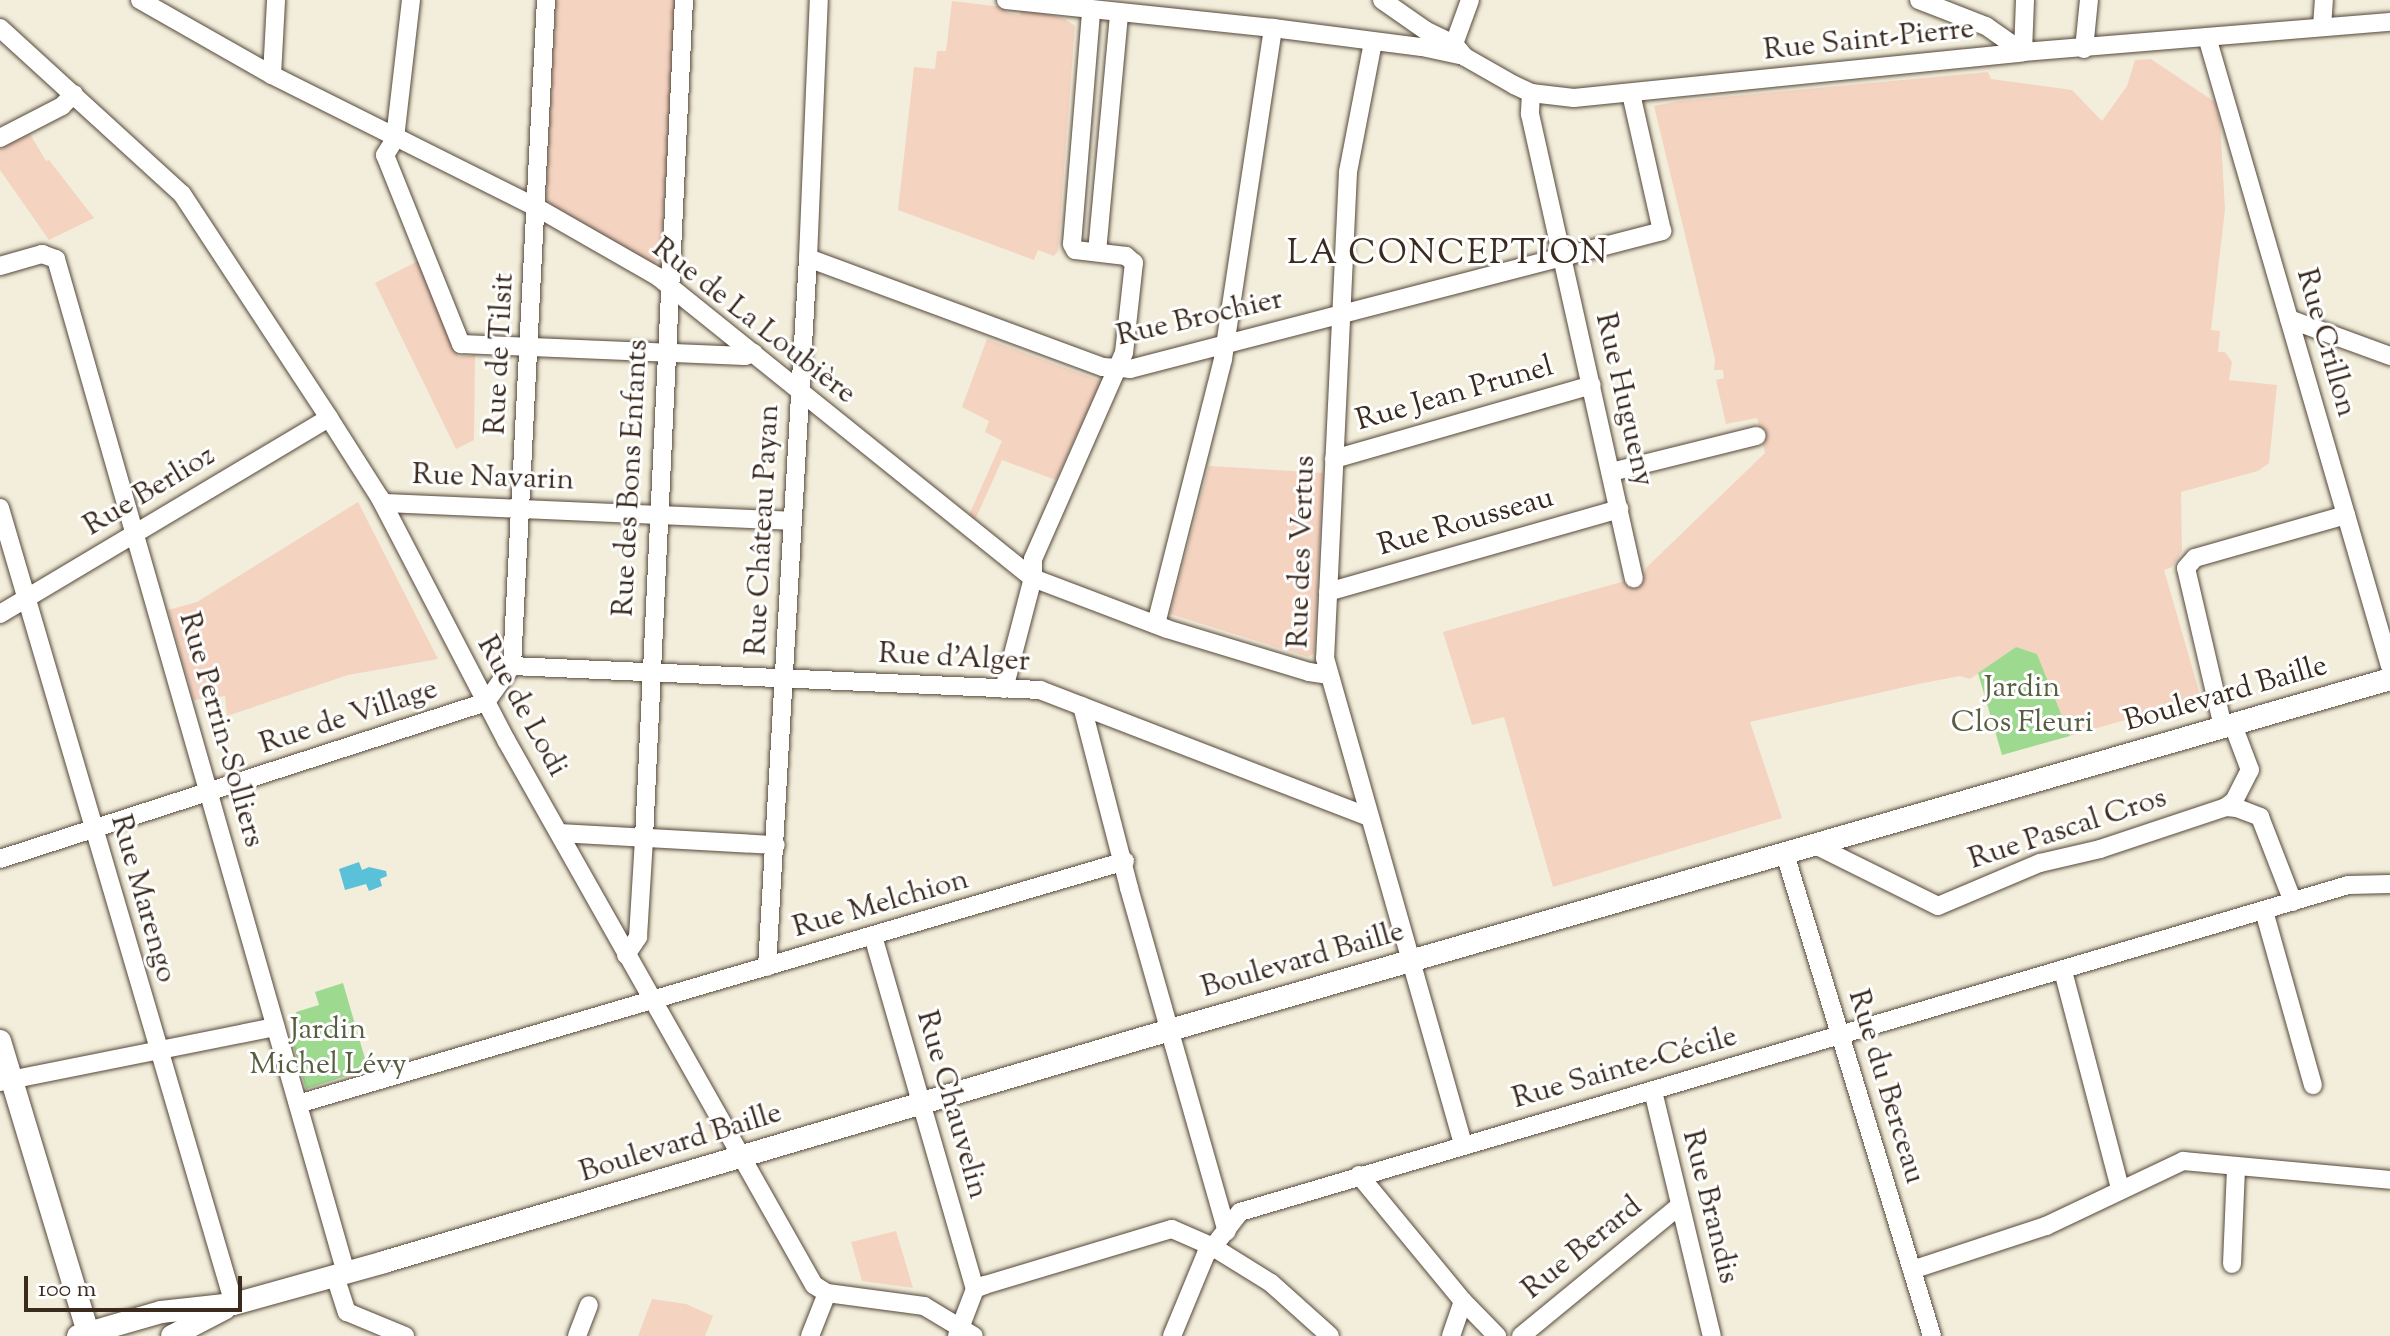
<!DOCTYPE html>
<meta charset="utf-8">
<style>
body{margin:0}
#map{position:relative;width:2390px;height:1336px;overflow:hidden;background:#f2eedb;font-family:"Sorts Mill Goudy",serif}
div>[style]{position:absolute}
.built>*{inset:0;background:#f4d3c1}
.green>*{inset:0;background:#9dda8f}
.water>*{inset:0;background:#5bc1d9}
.roads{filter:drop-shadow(0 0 2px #56473a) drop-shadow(0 0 2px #56473a)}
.minor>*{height:18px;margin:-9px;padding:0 9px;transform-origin:9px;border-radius:9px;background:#fff}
.major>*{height:22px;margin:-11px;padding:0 11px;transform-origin:11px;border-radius:11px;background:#fff}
span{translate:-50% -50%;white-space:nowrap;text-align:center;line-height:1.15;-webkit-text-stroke:6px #fff;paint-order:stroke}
.street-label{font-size:30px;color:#3b2a1e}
.park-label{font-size:30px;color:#585f40}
.quarter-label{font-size:34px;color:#3b2a1e;letter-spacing:2px}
.scale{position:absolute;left:24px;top:1276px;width:218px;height:36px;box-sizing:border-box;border:4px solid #3b2a1e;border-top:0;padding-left:10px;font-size:24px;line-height:28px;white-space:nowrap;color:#3b2a1e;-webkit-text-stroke:6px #fff;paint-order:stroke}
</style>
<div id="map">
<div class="built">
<i style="clip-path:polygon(556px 0,676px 0,661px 260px,651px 265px,550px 204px,546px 197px)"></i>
<i style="clip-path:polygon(952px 1px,1002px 7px,1008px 13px,1020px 15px,1021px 10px,1036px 11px,1065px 19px,1075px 26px,1058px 251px,1054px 256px,1038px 250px,1034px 260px,898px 210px,914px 67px,935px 69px,937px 51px,946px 51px)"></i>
<i style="clip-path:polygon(2151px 59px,2215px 102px,2220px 121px,2225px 209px,2211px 330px,2220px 331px,2218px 352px,2225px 352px,2232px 362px,2229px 380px,2277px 385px,2269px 463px,2258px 471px,2181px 492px,2182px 551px,2172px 567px,2164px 570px,2201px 698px,2070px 736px,2037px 654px,2016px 647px,1970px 679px,1960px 676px,1918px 684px,1750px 722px,1782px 818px,1553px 887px,1504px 717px,1472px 725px,1443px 632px,1643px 576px,1646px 568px,1765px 453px,1757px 418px,1726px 424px,1716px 380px,1724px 378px,1723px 370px,1714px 370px,1715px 359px,1654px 106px,1679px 101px,1988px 72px,1991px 79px,2072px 90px,2102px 121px,2127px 86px,2135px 60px)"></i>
<i style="clip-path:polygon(30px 134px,46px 161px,49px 160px,94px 218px,49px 240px,0 170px,0 149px)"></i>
<i style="clip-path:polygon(418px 261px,459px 357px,475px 355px,474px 440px,456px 449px,375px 283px)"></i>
<i style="clip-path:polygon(987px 339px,1101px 381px,1056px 480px,1002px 460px,975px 520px,969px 515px,1002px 441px,985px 432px,989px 421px,962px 407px)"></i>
<i style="clip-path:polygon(1209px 466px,1323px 473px,1314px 653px,1308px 657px,1170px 614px)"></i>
<i style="clip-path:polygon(358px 502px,438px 659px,348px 675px,227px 716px,225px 696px,194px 700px,168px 610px,197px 602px)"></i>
<i style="clip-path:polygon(896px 1231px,913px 1288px,862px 1281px,851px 1242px)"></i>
<i style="clip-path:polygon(652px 1299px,686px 1304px,713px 1316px,705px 1336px,638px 1336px)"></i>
</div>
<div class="green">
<i style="clip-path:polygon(2016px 647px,2037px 654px,2070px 736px,2002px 755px,1978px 673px)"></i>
<i style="clip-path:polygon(343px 983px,368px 1069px,306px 1089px,291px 1038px,296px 1037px,293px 1026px,299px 1024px,296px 1012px,319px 1005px,315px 992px)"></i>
</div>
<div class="water">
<i style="clip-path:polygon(359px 862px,362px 870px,369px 867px,386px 871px,387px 876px,380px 879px,382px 886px,369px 891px,366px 884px,345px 890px,339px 869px)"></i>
</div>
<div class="roads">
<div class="minor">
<i style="left:140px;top:0;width:152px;rotate:29.6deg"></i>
<i style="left:272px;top:75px;width:295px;rotate:26.6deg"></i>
<i style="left:536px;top:207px;width:141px;rotate:29.8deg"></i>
<i style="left:658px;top:277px;width:481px;rotate:38.8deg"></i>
<i style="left:1033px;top:578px;width:143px;rotate:20.8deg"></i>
<i style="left:1167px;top:629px;width:148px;rotate:16.8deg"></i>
<i style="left:1309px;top:672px;width:19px;rotate:9deg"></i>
<i style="left:411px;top:0;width:140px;rotate:96.6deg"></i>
<i style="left:395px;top:139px;width:19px;rotate:122deg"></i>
<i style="left:385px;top:155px;width:204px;rotate:68.1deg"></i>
<i style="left:461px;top:344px;width:284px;rotate:2.4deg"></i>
<i style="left:745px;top:356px;width:9px;rotate:-21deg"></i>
<i style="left:1006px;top:0;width:268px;rotate:6deg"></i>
<i style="left:1273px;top:28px;width:150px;rotate:7.3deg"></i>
<i style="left:1422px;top:47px;width:38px;rotate:12deg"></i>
<i style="left:1382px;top:0;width:52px;rotate:34.9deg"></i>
<i style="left:1425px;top:30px;width:32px;rotate:26deg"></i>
<i style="left:1454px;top:44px;width:17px;rotate:50deg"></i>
<i style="left:1465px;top:57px;width:56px;rotate:29.7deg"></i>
<i style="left:1514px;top:85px;width:19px;rotate:25deg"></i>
<i style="left:1531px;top:93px;width:43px;rotate:6.6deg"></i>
<i style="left:1574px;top:98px;width:451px;rotate:-5.8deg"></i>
<i style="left:2023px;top:52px;width:368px;rotate:-4.7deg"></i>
<i style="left:1919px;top:0;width:72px;rotate:21.2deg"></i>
<i style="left:1986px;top:26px;width:45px;rotate:35.1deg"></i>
<i style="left:2322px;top:27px;width:27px;rotate:-86deg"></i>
<i style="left:0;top:28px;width:246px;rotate:42.4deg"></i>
<i style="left:182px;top:194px;width:268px;rotate:56.7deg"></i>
<i style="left:329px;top:418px;width:95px;rotate:57.5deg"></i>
<i style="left:380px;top:498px;width:273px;rotate:62.5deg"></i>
<i style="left:506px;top:740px;width:626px;rotate:60.53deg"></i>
<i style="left:814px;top:1285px;width:15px;rotate:32deg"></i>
<i style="left:827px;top:1293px;width:98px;rotate:7.6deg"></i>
<i style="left:924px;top:1306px;width:58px;rotate:31deg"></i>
<i style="left:2207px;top:37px;width:655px;rotate:73.78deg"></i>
<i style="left:1373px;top:42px;width:132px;rotate:100.9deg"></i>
<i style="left:1348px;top:172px;width:487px;rotate:92.7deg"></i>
<i style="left:1325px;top:658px;width:505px;rotate:74.15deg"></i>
<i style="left:1454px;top:44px;width:47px;rotate:-70deg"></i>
<i style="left:2084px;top:49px;width:49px;rotate:-84.2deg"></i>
<i style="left:2023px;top:52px;width:52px;rotate:-87.8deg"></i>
<i style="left:272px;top:75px;width:75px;rotate:-86.9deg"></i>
<i style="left:1531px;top:93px;width:21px;rotate:93deg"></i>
<i style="left:1530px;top:114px;width:476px;rotate:77.4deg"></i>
<i style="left:0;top:138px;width:70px;rotate:-27.3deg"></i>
<i style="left:62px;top:106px;width:17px;rotate:-45deg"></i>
<i style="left:1097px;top:252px;width:239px;rotate:-84.7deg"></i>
<i style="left:808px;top:258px;width:314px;rotate:20.3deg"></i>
<i style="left:1103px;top:367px;width:27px;rotate:4deg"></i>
<i style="left:1130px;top:369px;width:550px;rotate:-14.54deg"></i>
<i style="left:1662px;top:231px;width:141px;rotate:-102.7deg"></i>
<i style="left:0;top:266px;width:44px;rotate:-15.9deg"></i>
<i style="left:42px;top:254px;width:15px;rotate:20deg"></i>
<i style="left:56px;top:259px;width:1055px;rotate:74.04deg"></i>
<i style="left:2289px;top:319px;width:108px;rotate:20.1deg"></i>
<i style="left:1334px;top:459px;width:268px;rotate:-16deg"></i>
<i style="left:1611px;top:472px;width:150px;rotate:-13.9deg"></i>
<i style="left:383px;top:503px;width:410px;rotate:2.5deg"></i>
<i style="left:0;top:508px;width:830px;rotate:73.62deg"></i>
<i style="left:1328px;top:592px;width:303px;rotate:-15.9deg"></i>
<i style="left:0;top:614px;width:383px;rotate:-30.8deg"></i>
<i style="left:1156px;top:624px;width:273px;rotate:-75.8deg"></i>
<i style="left:1223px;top:359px;width:335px;rotate:-81.4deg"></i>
<i style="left:512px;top:666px;width:529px;rotate:2.6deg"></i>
<i style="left:1040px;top:690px;width:353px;rotate:21.1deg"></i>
<i style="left:1004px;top:689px;width:115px;rotate:-75.4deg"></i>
<i style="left:1033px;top:578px;width:19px;rotate:-90deg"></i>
<i style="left:1033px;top:559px;width:225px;rotate:-66.2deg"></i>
<i style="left:1124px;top:353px;width:91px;rotate:-83.7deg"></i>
<i style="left:1134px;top:263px;width:11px;rotate:-139deg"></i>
<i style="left:1126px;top:256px;width:51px;rotate:-173.3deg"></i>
<i style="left:1075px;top:250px;width:7px;rotate:-117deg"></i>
<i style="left:1072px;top:244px;width:234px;rotate:-85.3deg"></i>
<i style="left:1082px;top:706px;width:188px;rotate:75.5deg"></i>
<i style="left:1129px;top:888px;width:357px;rotate:74.1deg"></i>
<i style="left:2223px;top:727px;width:163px;rotate:-103.1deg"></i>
<i style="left:2186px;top:568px;width:13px;rotate:-48deg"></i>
<i style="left:2195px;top:558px;width:157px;rotate:-15.9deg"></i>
<i style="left:2226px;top:807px;width:10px;rotate:-37deg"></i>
<i style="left:2234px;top:801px;width:35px;rotate:-63deg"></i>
<i style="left:2250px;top:770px;width:48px;rotate:-110.7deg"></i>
<i style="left:559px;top:833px;width:217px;rotate:3.2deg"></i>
<i style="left:1815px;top:845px;width:137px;rotate:26.4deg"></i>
<i style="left:1938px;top:906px;width:111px;rotate:-22.9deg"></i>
<i style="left:2040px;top:863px;width:62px;rotate:-13.1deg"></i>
<i style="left:2100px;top:849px;width:133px;rotate:-18.4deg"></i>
<i style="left:2226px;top:807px;width:11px;rotate:5deg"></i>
<i style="left:2237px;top:808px;width:25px;rotate:21deg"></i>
<i style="left:2260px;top:817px;width:91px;rotate:68.8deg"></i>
<i style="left:1785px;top:854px;width:504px;rotate:73.04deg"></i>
<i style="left:0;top:859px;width:511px;rotate:-17.9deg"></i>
<i style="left:486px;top:702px;width:44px;rotate:-54.2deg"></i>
<i style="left:512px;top:666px;width:667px;rotate:-87.08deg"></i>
<i style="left:2264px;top:911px;width:181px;rotate:74.3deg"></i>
<i style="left:873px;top:936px;width:367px;rotate:73.9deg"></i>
<i style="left:626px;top:955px;width:22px;rotate:-56deg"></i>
<i style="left:638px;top:937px;width:99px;rotate:-86.5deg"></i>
<i style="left:644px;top:838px;width:839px;rotate:-87.27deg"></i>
<i style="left:767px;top:967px;width:710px;rotate:-86.69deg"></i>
<i style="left:808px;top:258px;width:258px;rotate:-87.6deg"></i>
<i style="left:2063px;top:971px;width:224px;rotate:75.3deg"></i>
<i style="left:0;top:1082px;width:281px;rotate:-11.3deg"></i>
<i style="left:1653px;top:1091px;width:252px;rotate:76.5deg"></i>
<i style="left:298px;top:1104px;width:862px;rotate:-16.37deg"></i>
<i style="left:1359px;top:1175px;width:163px;rotate:50.5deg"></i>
<i style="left:1463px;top:1301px;width:49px;rotate:45.8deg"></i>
<i style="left:2232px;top:1264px;width:96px;rotate:-87.6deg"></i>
<i style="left:1912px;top:1270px;width:141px;rotate:-18.2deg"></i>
<i style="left:2046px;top:1226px;width:152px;rotate:-25.4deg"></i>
<i style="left:2183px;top:1161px;width:208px;rotate:5.2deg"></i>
<i style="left:335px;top:1276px;width:38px;rotate:72deg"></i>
<i style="left:347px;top:1312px;width:63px;rotate:22.5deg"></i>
<i style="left:577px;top:1336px;width:33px;rotate:-69deg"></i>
<i style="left:810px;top:1336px;width:46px;rotate:-68.4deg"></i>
<i style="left:957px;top:1336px;width:50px;rotate:-69deg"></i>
<i style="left:975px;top:1289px;width:11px;rotate:-22deg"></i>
<i style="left:985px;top:1285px;width:195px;rotate:-16.7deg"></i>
<i style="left:1172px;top:1229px;width:45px;rotate:23.7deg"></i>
<i style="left:1213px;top:1247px;width:44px;rotate:-52.4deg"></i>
<i style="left:1240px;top:1212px;width:1155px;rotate:-16.44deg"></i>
<i style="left:2348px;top:885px;width:42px;rotate:-1.4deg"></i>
<i style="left:1172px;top:1336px;width:89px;rotate:-67.5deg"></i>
<i style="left:1206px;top:1254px;width:10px;rotate:-45deg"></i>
<i style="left:1213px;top:1247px;width:68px;rotate:31.8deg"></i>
<i style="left:1271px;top:1283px;width:79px;rotate:41.9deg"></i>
<i style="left:1451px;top:1336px;width:37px;rotate:-71deg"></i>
<i style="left:1521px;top:1336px;width:205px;rotate:-39.4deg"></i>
</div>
<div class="major">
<i style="left:0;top:1041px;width:308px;rotate:73.2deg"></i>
<i style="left:78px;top:1336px;width:86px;rotate:-16.1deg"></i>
<i style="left:161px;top:1312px;width:73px;rotate:-6.3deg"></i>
<i style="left:234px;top:1304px;width:156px;rotate:-15.6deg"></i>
<i style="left:384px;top:1262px;width:795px;rotate:-16.45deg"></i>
<i style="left:1146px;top:1037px;width:1294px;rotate:-16.05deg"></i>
<i style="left:172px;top:1336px;width:59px;rotate:-27.4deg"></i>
</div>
</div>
<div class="street-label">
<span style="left:1869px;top:41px;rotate:-6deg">Rue Saint-Pierre</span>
<span style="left:1200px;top:319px;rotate:-13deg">Rue Brochier</span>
<span style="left:753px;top:322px;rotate:38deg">Rue de La Loubière</span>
<span style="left:2325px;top:343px;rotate:74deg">Rue Crillon</span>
<span style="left:501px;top:354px;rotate:-87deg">Rue de Tilsit</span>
<span style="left:1455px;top:395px;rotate:-16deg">Rue Jean Prunel</span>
<span style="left:1623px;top:400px;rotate:77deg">Rue Hugueny</span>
<span style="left:632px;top:478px;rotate:-87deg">Rue des Bons Enfants</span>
<span style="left:493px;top:479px;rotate:2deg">Rue Navarin</span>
<span style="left:150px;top:492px;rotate:-31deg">Rue Berlioz</span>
<span style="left:1466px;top:523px;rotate:-16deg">Rue Rousseau</span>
<span style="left:764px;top:530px;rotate:-87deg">Rue Château Payan</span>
<span style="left:1303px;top:552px;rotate:-88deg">Rue des Vertus</span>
<span style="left:954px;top:659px;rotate:3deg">Rue d'Alger</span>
<span style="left:2226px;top:695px;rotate:-16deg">Boulevard Baille</span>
<span style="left:521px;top:707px;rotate:61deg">Rue de Lodi</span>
<span style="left:349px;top:718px;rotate:-18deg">Rue de Village</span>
<span style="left:220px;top:730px;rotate:74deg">Rue Perrin-Solliers</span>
<span style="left:2068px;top:830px;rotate:-18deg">Rue Pascal Cros</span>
<span style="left:142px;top:899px;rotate:74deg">Rue Marengo</span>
<span style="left:881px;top:905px;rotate:-16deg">Rue Melchion</span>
<span style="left:1303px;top:961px;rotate:-16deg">Boulevard Baille</span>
<span style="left:1625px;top:1069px;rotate:-16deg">Rue Sainte-Cécile</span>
<span style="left:1885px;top:1087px;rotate:73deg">Rue du Berceau</span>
<span style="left:951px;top:1105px;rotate:74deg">Rue Chauvelin</span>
<span style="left:681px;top:1144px;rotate:-17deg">Boulevard Baille</span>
<span style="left:1709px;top:1207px;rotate:76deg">Rue Brandis</span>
<span style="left:1583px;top:1249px;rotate:-39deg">Rue Berard</span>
</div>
<div class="park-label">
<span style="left:2022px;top:706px">Jardin<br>Clos Fleuri</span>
<span style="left:328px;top:1048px">Jardin<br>Michel Lévy</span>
</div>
<div class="quarter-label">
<span style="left:1448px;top:255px">LA CONCEPTION</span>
</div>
<div class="scale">100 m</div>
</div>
